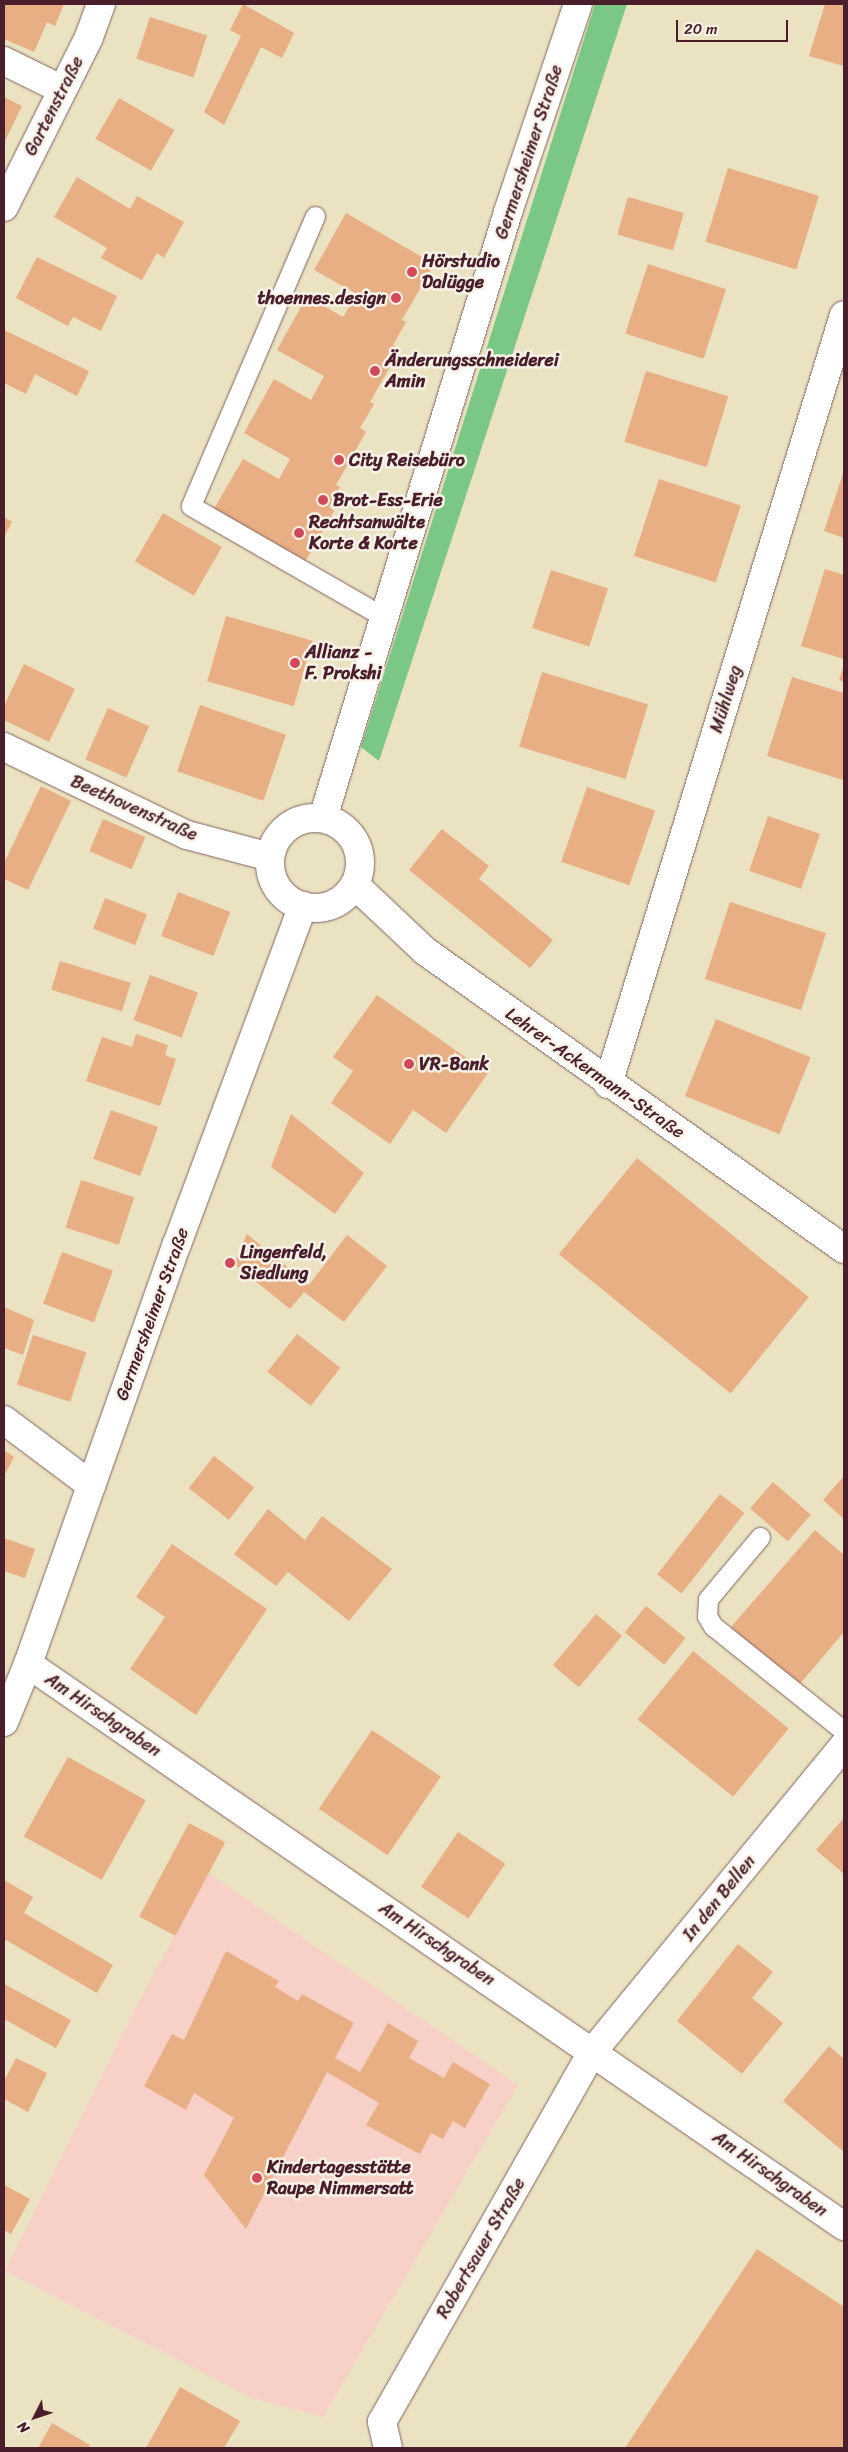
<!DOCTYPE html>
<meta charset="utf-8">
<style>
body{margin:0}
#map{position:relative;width:848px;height:2452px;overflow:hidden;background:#eae2c1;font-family:Sriracha,sans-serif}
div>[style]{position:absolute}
.built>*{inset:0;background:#f7d1c8}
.green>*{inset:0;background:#7ac786}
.building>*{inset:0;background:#e8ae84;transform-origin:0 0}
.roads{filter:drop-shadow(0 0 1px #826360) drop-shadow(0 0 1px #826360)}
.lane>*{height:19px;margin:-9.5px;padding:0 9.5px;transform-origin:9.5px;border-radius:9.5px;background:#fff}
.street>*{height:28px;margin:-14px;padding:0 14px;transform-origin:14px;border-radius:14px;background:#fff}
.secondary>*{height:28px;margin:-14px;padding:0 14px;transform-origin:14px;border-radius:14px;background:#fff}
.secondary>.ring{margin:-14px;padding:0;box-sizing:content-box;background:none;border:28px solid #fff;border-radius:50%}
.dots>*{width:14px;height:14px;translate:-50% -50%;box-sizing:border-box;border:2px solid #f7f3e8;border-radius:50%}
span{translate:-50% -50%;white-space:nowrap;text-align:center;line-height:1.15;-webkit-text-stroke:5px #f7f3e8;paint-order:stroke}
.street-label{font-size:18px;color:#4a1f2b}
.poi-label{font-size:18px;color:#4a1f2b;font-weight:700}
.left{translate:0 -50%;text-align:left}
.right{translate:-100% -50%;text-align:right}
.frame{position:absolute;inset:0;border:5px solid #4a1f2b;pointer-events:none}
.north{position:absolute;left:10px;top:2392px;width:50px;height:50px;-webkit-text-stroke:4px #f7f3e8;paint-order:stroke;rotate:229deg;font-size:14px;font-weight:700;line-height:20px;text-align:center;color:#4a1f2b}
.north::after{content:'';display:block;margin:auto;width:18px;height:22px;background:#4a1f2b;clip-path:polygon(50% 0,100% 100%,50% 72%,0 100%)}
.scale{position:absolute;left:676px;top:20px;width:112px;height:22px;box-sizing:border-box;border:2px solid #4a1f2b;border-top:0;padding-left:6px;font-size:15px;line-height:18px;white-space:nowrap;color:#4a1f2b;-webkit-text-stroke:4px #f7f3e8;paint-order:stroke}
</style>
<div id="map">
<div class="built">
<i style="clip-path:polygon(208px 1873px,518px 2085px,323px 2417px,253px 2398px,5px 2271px,131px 2017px)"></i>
</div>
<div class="green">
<i style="clip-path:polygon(595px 4px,627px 4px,379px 761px,361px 747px)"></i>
</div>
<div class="building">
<i style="clip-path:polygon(4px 4px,64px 4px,55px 26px,47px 22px,34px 52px,4px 39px)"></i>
<i style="clip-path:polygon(243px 4px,294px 33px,282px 58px,261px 47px,224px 125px,204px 112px,241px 36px,230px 30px)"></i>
<i style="clip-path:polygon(825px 4px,844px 4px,844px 66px,809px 56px)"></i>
<i style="left:150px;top:17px;width:60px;height:44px;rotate:18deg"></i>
<i style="clip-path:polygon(4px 97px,22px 106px,4px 143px)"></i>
<i style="left:119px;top:98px;width:64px;height:47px;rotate:30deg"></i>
<i style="left:728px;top:168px;width:95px;height:77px;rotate:17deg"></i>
<i style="clip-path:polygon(77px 177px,130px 209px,137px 196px,184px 222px,164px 258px,157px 253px,142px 280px,101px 258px,107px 248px,54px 217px)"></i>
<i style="left:628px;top:197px;width:58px;height:39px;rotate:16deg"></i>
<i style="clip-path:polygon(346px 213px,434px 264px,402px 320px,406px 322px,393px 345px,400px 349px,370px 402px,374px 404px,360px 428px,366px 432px,336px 485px,340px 487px,329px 507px,334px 511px,304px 564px,212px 512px,243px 459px,279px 479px,290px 459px,244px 433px,274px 379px,311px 400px,324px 376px,277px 350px,307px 296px,343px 317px,357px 294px,314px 270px)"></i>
<i style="clip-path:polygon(37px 257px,117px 296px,101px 331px,73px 317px,68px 326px,16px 298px)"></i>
<i style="left:648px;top:264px;width:82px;height:73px;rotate:18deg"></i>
<i style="clip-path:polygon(4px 330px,89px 371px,77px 396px,35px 374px,26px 394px,4px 383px)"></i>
<i style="left:646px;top:371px;width:86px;height:74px;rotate:17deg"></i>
<i style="clip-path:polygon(844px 471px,844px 538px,824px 531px)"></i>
<i style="left:659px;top:479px;width:86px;height:81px;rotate:18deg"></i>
<i style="left:163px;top:513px;width:68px;height:56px;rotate:30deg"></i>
<i style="clip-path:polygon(4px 517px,12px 522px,4px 537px)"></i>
<i style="clip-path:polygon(825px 569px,844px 575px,844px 659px,801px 646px)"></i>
<i style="left:551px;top:570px;width:60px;height:61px;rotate:18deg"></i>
<i style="left:226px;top:616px;width:90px;height:68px;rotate:16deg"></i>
<i style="clip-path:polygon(24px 664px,75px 689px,49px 742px,4px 720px,4px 706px)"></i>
<i style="clip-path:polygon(844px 665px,844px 682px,839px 680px)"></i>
<i style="left:542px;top:672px;width:111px;height:78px;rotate:17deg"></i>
<i style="clip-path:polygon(792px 677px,844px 693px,843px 780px,767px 756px)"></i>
<i style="left:200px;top:705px;width:91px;height:70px;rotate:19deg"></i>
<i style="left:108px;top:708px;width:45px;height:56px;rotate:24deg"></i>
<i style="clip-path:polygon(41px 786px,71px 801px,28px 890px,4px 879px,4px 863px)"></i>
<i style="left:587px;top:787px;width:72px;height:79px;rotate:19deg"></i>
<i style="left:768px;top:816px;width:55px;height:58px;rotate:19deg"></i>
<i style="left:103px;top:819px;width:46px;height:35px;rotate:23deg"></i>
<i style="clip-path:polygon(442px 829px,489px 866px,479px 879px,553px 940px,530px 968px,409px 870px)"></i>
<i style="left:178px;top:892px;width:56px;height:47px;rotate:21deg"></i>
<i style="left:105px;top:898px;width:45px;height:33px;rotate:21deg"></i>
<i style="left:730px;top:902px;width:101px;height:81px;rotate:18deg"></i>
<i style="left:60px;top:961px;width:74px;height:30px;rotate:17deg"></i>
<i style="left:150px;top:975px;width:51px;height:48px;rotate:20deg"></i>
<i style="clip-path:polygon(377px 995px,488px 1073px,446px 1133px,413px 1110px,390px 1144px,331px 1103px,353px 1071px,333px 1057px)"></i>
<i style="left:716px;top:1019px;width:102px;height:83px;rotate:22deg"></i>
<i style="clip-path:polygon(136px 1034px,168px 1045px,165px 1055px,176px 1059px,160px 1106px,86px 1081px,102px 1037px,132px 1047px)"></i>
<i style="left:111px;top:1110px;width:50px;height:52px;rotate:20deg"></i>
<i style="clip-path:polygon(291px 1114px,364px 1173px,335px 1214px,271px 1167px)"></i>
<i style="left:637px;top:1158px;width:221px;height:124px;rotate:39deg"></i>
<i style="left:81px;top:1180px;width:56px;height:50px;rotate:18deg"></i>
<i style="clip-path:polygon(247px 1234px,309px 1285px,347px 1235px,387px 1266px,344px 1322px,304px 1292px,290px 1309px,234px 1264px)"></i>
<i style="left:62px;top:1252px;width:54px;height:55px;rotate:20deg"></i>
<i style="clip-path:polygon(4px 1307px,34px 1320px,23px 1355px,4px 1348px)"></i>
<i style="left:297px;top:1334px;width:55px;height:48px;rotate:38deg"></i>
<i style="left:33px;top:1335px;width:56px;height:52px;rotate:18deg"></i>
<i style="clip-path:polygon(4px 1450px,14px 1457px,4px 1476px)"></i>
<i style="left:214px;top:1456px;width:51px;height:41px;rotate:38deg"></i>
<i style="clip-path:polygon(844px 1476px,844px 1519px,823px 1500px)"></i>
<i style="left:773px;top:1482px;width:50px;height:35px;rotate:41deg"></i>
<i style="left:720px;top:1494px;width:31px;height:102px;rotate:38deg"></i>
<i style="clip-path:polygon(268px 1509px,305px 1540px,322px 1516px,392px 1569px,349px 1621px,288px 1572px,276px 1586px,234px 1554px)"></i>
<i style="clip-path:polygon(815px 1530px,844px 1555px,844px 1632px,799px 1685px,731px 1627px)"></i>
<i style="clip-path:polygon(4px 1538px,35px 1549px,25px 1578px,4px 1571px)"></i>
<i style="clip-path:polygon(172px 1544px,267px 1609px,196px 1715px,130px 1669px,165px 1617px,136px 1597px)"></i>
<i style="left:646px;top:1606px;width:51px;height:34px;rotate:39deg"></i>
<i style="left:596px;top:1614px;width:34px;height:67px;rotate:40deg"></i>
<i style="left:693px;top:1651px;width:123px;height:88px;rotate:39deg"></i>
<i style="left:372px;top:1730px;width:83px;height:95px;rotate:34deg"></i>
<i style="left:68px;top:1757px;width:89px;height:91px;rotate:29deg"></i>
<i style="clip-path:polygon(844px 1818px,844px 1874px,816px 1850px)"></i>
<i style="left:189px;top:1823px;width:41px;height:106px;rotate:28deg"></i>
<i style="left:458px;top:1832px;width:57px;height:66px;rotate:34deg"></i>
<i style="clip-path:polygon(4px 1880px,33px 1897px,24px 1913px,113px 1965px,97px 1993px,4px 1939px)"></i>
<i style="clip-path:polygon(738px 1944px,773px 1972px,752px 1998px,783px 2023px,742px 2074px,677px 2021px)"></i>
<i style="clip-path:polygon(226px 1951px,279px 1981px,275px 1987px,298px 2001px,302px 1994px,354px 2023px,335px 2058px,360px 2072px,388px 2023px,418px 2041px,409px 2058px,444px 2078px,453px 2062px,490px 2084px,465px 2128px,453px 2121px,443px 2139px,431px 2133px,420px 2154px,366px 2125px,379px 2103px,327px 2072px,246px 2229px,204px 2175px,234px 2118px,194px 2093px,186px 2110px,144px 2086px,172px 2034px,184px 2040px)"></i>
<i style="clip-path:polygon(4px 1984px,71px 2020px,56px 2048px,4px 2019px)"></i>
<i style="clip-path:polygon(829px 2046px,844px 2059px,844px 2152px,783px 2101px)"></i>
<i style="clip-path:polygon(16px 2058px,47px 2073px,28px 2112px,4px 2099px,4px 2081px)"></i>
<i style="clip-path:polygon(4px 2185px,30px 2199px,11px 2234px,4px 2230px)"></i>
<i style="clip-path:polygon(757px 2249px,844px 2307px,844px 2448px,625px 2448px)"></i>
<i style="clip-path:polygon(180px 2387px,240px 2421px,224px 2448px,146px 2448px)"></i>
<i style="clip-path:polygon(52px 2423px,90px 2445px,88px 2448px,38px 2448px)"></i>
</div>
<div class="roads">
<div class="lane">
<i style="left:315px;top:216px;width:315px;rotate:113.2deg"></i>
<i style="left:191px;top:506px;width:223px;rotate:29.9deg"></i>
<i style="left:760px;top:1537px;width:81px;rotate:130deg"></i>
<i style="left:708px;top:1599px;width:17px;rotate:93deg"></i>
<i style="left:707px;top:1616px;width:12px;rotate:59deg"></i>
<i style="left:713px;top:1626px;width:168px;rotate:38.7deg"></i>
</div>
<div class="street">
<i style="left:4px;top:61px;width:64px;rotate:26.2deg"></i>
<i style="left:4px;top:207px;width:190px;rotate:-63.4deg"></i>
<i style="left:89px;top:37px;width:35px;rotate:-70deg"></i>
<i style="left:4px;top:747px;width:203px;rotate:25.7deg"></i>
<i style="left:187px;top:835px;width:86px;rotate:14.8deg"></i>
<i style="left:355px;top:885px;width:96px;rotate:43.3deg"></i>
<i style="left:425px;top:951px;width:514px;rotate:35.42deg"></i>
<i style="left:608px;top:1084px;width:804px;rotate:-72.94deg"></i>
<i style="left:4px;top:1420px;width:109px;rotate:36.8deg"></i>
<i style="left:28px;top:1664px;width:991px;rotate:34.56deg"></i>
<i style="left:388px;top:2448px;width:27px;rotate:-103deg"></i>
<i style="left:382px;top:2422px;width:427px;rotate:-60.4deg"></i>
<i style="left:593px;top:2051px;width:396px;rotate:-50.6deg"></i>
</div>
<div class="secondary">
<i class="ring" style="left:270px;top:818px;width:62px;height:62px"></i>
<i style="left:323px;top:818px;width:634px;rotate:-73.02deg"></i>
<i style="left:508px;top:212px;width:219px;rotate:-71.4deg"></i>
<i style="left:4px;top:1722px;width:63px;rotate:-67.5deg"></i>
<i style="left:28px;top:1664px;width:446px;rotate:-70.5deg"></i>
<i style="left:177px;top:1244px;width:361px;rotate:-69.6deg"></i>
</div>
</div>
<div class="dots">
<i style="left:412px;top:272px;background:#d1495b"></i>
<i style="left:396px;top:298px;background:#d1495b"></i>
<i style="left:375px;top:371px;background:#d1495b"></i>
<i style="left:339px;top:460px;background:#d1495b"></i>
<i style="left:323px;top:500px;background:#d1495b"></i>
<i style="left:299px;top:533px;background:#d1495b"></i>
<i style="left:295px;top:663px;background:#d1495b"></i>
<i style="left:409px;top:1064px;background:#d1495b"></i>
<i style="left:230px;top:1263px;background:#d1495b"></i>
<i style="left:257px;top:2178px;background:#d1495b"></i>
</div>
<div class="street-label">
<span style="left:54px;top:106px;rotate:-63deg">Gartenstraße</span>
<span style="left:529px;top:152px;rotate:-72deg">Germersheimer Straße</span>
<span style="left:726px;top:699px;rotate:-73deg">Mühlweg</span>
<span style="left:134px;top:808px;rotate:24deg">Beethovenstraße</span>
<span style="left:595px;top:1073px;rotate:35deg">Lehrer-Ackermann-Straße</span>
<span style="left:152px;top:1314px;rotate:-70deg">Germersheimer Straße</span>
<span style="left:103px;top:1715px;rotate:34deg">Am Hirschgraben</span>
<span style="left:719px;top:1898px;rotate:-51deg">In den Bellen</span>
<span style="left:437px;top:1944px;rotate:34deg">Am Hirschgraben</span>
<span style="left:770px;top:2174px;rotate:35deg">Am Hirschgraben</span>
<span style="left:481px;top:2248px;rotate:-60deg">Robertsauer Straße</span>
</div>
<div class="poi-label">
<span class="left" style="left:422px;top:272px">Hörstudio<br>Dalügge</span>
<span class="right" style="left:386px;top:298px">thoennes.design</span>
<span class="left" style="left:385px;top:371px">Änderungsschneiderei<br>Amin</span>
<span class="left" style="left:349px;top:460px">City Reisebüro</span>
<span class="left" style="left:333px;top:500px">Brot-Ess-Erie</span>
<span class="left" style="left:309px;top:533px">Rechtsanwälte<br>Korte &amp; Korte</span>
<span class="left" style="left:305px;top:663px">Allianz -<br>F. Prokshi</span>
<span class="left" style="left:419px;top:1064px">VR-Bank</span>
<span class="left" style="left:240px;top:1263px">Lingenfeld,<br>Siedlung</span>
<span class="left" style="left:267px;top:2178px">Kindertagesstätte<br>Raupe Nimmersatt</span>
</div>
<div class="frame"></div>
<div class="north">N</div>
<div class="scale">20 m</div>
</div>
